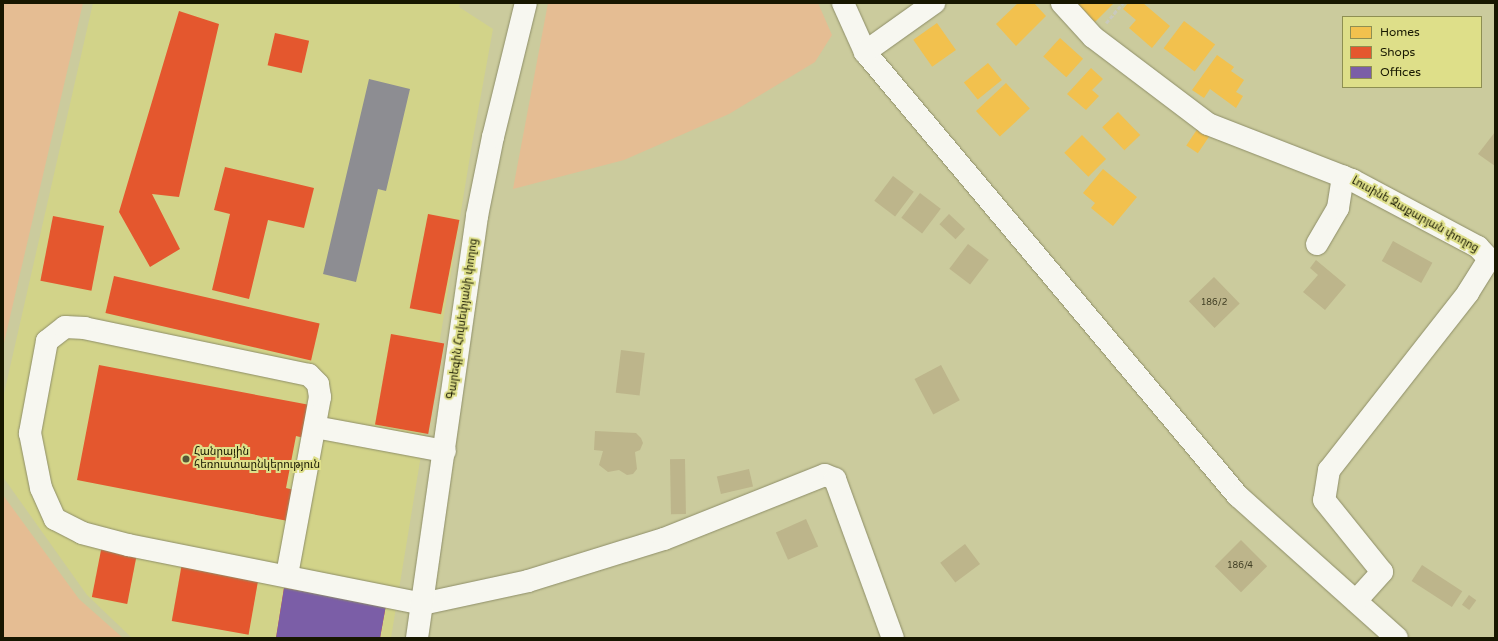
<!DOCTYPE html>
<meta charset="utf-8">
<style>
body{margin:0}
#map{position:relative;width:1498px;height:641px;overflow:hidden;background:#cbcb9d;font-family:"Varela Round","Noto Sans Armenian",sans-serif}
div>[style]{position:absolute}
.built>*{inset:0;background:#d2d389}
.green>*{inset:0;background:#e5bd93}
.homes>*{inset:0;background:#f2c14e;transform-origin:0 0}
.shops>*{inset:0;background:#e4572e;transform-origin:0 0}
.offices>*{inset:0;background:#7b5ea7}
.industry>*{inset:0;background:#8d8d92}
.building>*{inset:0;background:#bdb58b;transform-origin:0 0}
.path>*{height:2.5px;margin-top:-1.25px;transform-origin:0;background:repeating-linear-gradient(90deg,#c9c9bc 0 4px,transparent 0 6px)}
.roads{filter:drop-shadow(0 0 1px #8e8e68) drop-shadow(0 0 1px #8e8e68)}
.minor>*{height:22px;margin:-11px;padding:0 11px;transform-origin:11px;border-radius:11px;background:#f7f7f0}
.major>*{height:22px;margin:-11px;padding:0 11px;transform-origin:11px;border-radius:11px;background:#f7f7f0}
.dots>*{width:11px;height:11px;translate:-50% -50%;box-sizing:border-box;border:2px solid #dedf89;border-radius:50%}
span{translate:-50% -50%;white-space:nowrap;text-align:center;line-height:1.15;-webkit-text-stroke:4px #dedf89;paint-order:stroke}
.number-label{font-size:9px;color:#413f24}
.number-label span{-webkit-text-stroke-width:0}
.street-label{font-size:11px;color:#171700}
.poi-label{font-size:11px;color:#171700}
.left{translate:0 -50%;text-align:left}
.frame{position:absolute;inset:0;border:4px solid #171700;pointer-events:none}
.legend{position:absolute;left:1342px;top:16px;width:140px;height:72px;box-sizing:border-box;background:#dedf89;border:1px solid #8e8f52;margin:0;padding:5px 7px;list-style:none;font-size:12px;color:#171700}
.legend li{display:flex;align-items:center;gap:8px;height:20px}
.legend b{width:20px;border:1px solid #8e8f52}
</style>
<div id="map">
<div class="built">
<i style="clip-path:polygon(93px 3px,460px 3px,459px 7px,493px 29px,472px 144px,391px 638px,132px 638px,87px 595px,3px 477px,3px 398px)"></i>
</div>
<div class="green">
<i style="clip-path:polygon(3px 3px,83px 3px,3px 347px)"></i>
<i style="clip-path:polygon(548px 3px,818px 3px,832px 35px,815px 62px,729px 114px,624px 160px,513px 189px)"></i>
<i style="clip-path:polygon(3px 495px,79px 599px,123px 638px,3px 638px)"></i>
</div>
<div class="homes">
<i style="clip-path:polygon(1018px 3px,1034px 3px,1046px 16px,1016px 46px,996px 24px)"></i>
<i style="clip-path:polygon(1077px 3px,1114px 3px,1095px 22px)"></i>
<i style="clip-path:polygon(1128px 3px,1143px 3px,1170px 26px,1152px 48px,1129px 28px,1136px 20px,1123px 9px)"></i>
<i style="left:1184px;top:21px;width:39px;height:34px;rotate:37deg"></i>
<i style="left:937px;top:23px;width:33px;height:29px;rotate:55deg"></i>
<i style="left:1060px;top:38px;width:31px;height:25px;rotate:42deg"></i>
<i style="clip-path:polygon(1217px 55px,1234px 67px,1231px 71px,1244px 80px,1236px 92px,1243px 96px,1236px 108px,1210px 89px,1204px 98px,1192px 90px)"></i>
<i style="left:988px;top:63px;width:22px;height:31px;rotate:51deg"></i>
<i style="clip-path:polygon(1091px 68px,1103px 79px,1092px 90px,1099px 96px,1086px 110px,1067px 94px)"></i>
<i style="left:1006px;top:83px;width:35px;height:41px;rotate:47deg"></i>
<i style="left:1118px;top:112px;width:32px;height:22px;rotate:46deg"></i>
<i style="left:1198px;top:128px;width:14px;height:21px;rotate:34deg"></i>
<i style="left:1082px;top:135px;width:34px;height:25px;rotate:45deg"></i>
<i style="clip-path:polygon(1103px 169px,1137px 197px,1113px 226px,1091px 208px,1095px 203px,1083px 193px)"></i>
</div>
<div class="shops">
<i style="clip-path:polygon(179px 11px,219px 24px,179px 197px,152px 194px,180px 249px,150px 267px,119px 212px)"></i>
<i style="left:275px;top:33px;width:35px;height:33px;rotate:13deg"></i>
<i style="clip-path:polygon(225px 167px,314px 188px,304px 228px,268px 220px,249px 299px,212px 290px,230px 214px,214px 210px)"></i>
<i style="left:428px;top:214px;width:32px;height:96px;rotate:11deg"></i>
<i style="left:53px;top:216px;width:52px;height:66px;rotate:11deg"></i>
<i style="left:114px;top:276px;width:211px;height:38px;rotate:13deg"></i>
<i style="left:391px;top:334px;width:54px;height:92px;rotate:10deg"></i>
<i style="clip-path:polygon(99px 365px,310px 405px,304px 438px,296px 436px,286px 488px,294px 490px,288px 521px,77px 480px)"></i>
<i style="left:102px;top:545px;width:36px;height:53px;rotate:11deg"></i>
<i style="left:182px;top:563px;width:78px;height:59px;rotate:10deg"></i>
<i style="clip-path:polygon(284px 588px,386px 605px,380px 638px,276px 638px)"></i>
</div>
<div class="offices">
<i style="clip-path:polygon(284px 588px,386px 605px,380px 638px,276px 638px)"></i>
</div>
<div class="industry">
<i style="clip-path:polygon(369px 79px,410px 89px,386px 191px,378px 189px,356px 282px,323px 274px)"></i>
</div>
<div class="building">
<i style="clip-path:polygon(1495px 132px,1495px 166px,1478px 154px)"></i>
<i style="left:893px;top:176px;width:26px;height:31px;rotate:37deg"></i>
<i style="left:920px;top:193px;width:26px;height:31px;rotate:37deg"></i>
<i style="left:949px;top:214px;width:22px;height:14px;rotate:43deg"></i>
<i style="left:1393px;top:241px;width:45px;height:23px;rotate:29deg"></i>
<i style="left:968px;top:244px;width:26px;height:31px;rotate:37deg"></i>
<i style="clip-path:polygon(1316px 260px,1346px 285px,1325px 310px,1303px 292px,1318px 275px,1310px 268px)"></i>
<i style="left:1214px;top:277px;width:37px;height:35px;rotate:46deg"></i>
<i style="left:621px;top:350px;width:24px;height:43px;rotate:7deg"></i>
<i style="left:941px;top:365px;width:40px;height:30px;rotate:62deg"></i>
<i style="clip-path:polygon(595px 431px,636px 433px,641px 438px,643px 443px,640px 450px,635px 452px,637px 469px,633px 474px,627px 475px,619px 470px,608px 472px,599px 465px,603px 451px,594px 450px)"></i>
<i style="left:685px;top:459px;width:55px;height:15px;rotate:89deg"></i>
<i style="left:749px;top:469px;width:18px;height:33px;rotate:77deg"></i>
<i style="left:806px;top:519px;width:30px;height:33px;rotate:66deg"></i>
<i style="left:1241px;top:540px;width:37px;height:37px;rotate:45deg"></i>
<i style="left:965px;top:544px;width:25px;height:31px;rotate:53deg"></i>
<i style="left:1422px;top:565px;width:48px;height:19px;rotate:33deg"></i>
<i style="left:1469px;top:595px;width:9px;height:12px;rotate:36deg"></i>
</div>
<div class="path">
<i style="left:1106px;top:23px;width:26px;rotate:-50deg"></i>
</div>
<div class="roads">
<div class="minor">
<i style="left:843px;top:3px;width:54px;rotate:65.8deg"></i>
<i style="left:865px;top:52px;width:580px;rotate:49.97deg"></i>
<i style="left:1238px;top:496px;width:213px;rotate:41.8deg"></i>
<i style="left:1062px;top:3px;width:46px;rotate:47.6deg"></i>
<i style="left:1093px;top:37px;width:144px;rotate:37.1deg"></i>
<i style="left:1208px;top:124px;width:155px;rotate:21.3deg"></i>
<i style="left:1352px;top:180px;width:143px;rotate:28deg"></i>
<i style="left:1478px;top:247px;width:16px;rotate:47deg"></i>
<i style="left:1489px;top:259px;width:40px;rotate:122deg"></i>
<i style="left:1468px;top:293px;width:225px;rotate:128.1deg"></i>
<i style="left:1329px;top:470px;width:30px;rotate:99deg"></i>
<i style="left:1324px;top:500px;width:92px;rotate:51.1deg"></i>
<i style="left:1382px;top:572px;width:39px;rotate:132deg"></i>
<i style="left:865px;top:52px;width:85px;rotate:-35.4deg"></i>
<i style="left:1317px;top:244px;width:42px;rotate:-59.7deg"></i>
<i style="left:1338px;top:208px;width:32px;rotate:-81deg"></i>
<i style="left:315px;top:427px;width:132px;rotate:10.5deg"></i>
<i style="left:287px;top:575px;width:181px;rotate:-79.5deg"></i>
<i style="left:320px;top:397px;width:13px;rotate:-99deg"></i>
<i style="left:318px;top:384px;width:13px;rotate:-135deg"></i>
<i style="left:309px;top:375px;width:229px;rotate:-168.2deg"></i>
<i style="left:85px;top:328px;width:20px;rotate:-177deg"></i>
<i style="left:65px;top:327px;width:23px;rotate:142deg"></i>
<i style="left:47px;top:341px;width:94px;rotate:100.5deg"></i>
<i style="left:30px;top:433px;width:56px;rotate:78.7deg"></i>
<i style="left:41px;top:488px;width:34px;rotate:66deg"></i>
<i style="left:55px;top:519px;width:30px;rotate:27deg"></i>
<i style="left:82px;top:533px;width:48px;rotate:14.6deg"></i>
<i style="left:128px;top:545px;width:300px;rotate:11.3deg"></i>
<i style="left:422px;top:604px;width:108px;rotate:-12.2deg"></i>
<i style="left:528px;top:581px;width:142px;rotate:-17.2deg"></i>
<i style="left:664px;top:539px;width:173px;rotate:-21.7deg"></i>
<i style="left:825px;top:475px;width:11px;rotate:22deg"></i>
<i style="left:835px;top:479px;width:169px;rotate:70deg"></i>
</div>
<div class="major">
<i style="left:417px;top:638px;width:426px;rotate:-81.9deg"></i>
<i style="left:477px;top:216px;width:81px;rotate:-78.6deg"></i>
<i style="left:493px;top:137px;width:138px;rotate:-76.2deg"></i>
</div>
</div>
<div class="dots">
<i style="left:186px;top:459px;background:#565637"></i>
</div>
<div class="number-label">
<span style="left:1214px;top:303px">186/2</span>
<span style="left:1240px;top:566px">186/4</span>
</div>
<div class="street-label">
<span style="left:1415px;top:215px;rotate:29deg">Լուսինե Զաքարյան փողոց</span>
<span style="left:463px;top:319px;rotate:-82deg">Գարեգին Հովսեփյանի փողոց</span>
</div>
<div class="poi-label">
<span class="left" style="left:194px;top:459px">Հանրային<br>հեռուստաընկերություն</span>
</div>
<div class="frame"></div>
<ul class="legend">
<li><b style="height:11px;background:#f2c14e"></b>Homes</li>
<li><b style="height:11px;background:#e4572e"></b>Shops</li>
<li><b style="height:11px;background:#7b5ea7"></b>Offices</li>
</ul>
</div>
